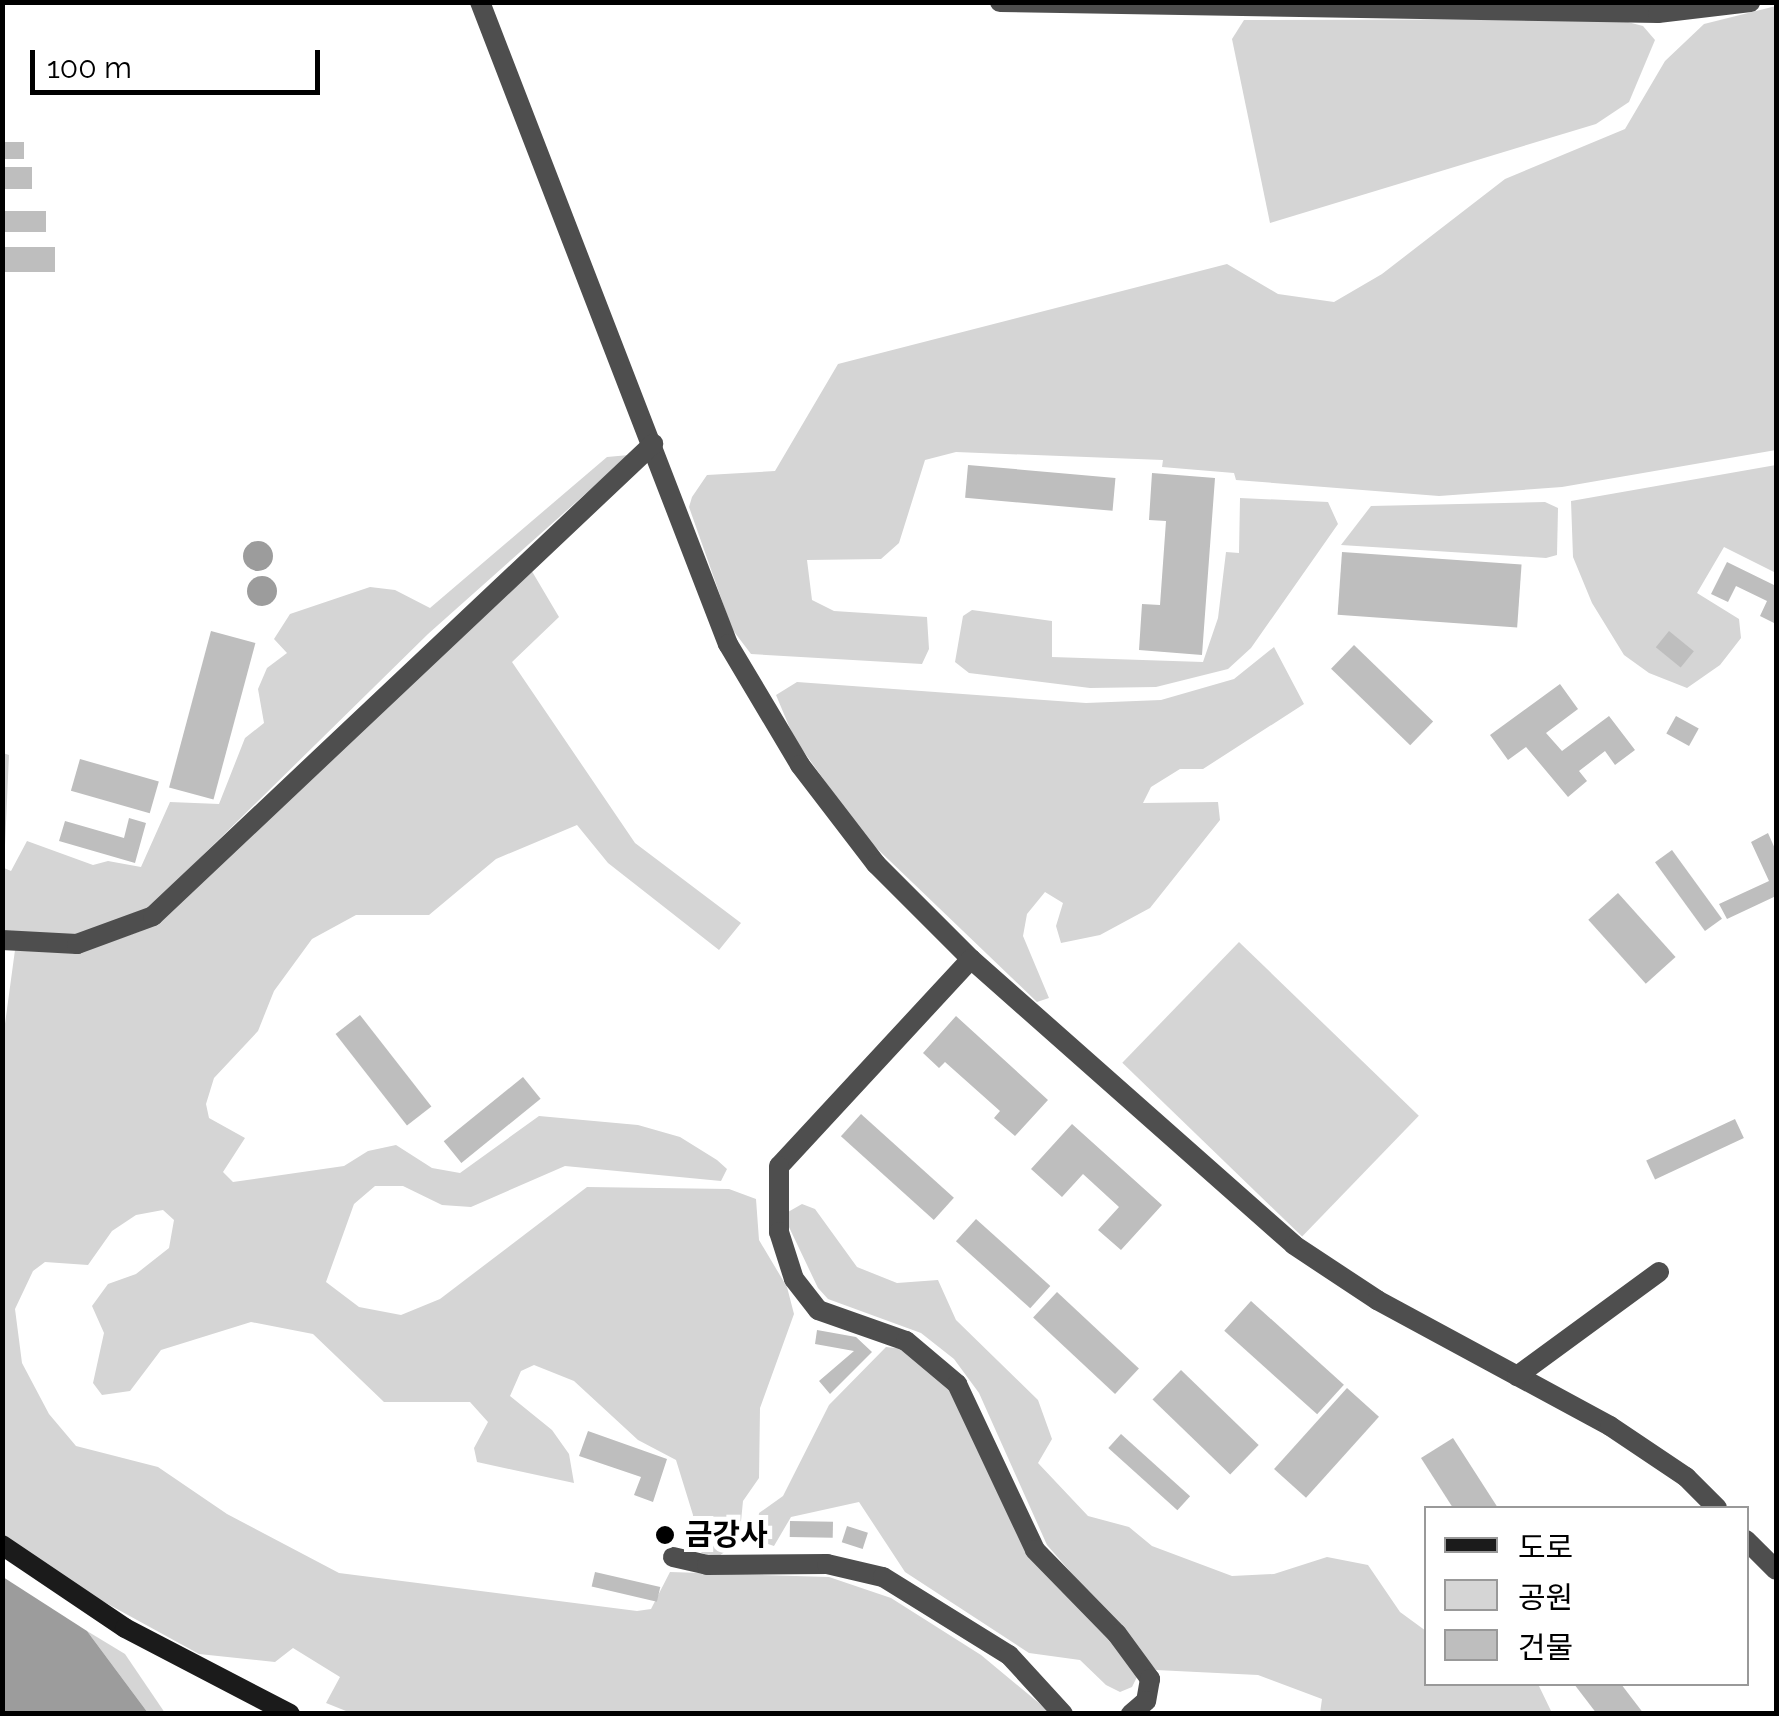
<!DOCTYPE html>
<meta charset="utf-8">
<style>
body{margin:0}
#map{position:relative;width:1779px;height:1716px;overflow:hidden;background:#fff;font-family:Raleway,"Noto Sans KR",sans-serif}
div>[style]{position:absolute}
.green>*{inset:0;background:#d5d5d5;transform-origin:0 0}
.water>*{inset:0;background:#9c9c9c}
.round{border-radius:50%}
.building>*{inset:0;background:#bebebe;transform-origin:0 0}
.street>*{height:20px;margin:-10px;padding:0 10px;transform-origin:10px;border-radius:10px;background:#4e4e4e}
.secondary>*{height:20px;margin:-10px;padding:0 10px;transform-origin:10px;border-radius:10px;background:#1b1b1b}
.dots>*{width:28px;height:28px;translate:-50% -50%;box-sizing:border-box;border:5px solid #fff;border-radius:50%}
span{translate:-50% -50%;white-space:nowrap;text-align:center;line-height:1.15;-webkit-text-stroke:10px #fff;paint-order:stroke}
.poi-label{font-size:30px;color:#000;font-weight:700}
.left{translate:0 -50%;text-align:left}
.frame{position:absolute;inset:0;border:5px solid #000;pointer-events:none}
.legend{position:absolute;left:1424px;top:1506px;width:325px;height:180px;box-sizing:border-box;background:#fff;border:2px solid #999;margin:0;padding:12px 18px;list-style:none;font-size:30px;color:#000}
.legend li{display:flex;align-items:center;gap:20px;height:50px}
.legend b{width:50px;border:2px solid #999}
.scale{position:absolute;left:30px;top:50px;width:290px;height:45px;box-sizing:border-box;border:5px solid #000;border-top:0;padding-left:12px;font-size:30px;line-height:35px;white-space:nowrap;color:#000;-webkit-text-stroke:8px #fff;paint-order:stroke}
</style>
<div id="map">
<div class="green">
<i style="clip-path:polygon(1776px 6px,1776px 450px,1562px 487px,1439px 496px,1236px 480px,1234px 473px,1162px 467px,1163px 460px,956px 452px,925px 460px,899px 543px,881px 559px,807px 560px,812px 600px,834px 611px,927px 617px,929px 649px,922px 664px,751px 654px,732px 629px,689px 507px,692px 497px,707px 475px,775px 471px,838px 364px,1227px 264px,1278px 294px,1334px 302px,1382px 274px,1505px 179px,1625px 129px,1665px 61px,1704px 24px)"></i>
<i style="clip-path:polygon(1616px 19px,1643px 26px,1655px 40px,1629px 102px,1596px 124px,1270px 223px,1232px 39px,1244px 20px)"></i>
<i style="clip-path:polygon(629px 455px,428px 634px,146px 911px,77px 935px,3px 931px,3px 753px,9px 755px,4px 868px,11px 871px,27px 841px,93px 865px,108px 861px,141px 867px,170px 802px,219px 804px,245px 738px,264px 723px,258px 689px,267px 668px,287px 653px,274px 639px,290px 614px,370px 587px,395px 590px,430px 608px,607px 457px)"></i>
<i style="clip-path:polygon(1776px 465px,1776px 573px,1724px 547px,1697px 593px,1739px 619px,1741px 638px,1720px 665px,1687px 688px,1649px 673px,1624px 655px,1592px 603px,1573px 557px,1571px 501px)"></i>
<i style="clip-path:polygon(1240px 498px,1328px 502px,1338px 524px,1251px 648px,1228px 669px,1156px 687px,1090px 688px,969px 673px,955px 662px,963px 616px,972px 610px,1052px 621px,1052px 657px,1203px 662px,1218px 618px,1226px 552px,1239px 553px)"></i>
<i style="clip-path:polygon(1545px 502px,1558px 508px,1557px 555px,1546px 558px,1341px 545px,1371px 506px)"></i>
<i style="clip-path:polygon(530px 568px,559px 617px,512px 662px,635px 843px,741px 923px,719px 950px,608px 863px,577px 825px,496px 859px,429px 915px,356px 915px,312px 939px,274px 991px,258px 1031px,214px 1078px,206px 1104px,209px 1118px,245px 1138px,223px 1172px,233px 1182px,344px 1166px,368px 1151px,396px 1145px,432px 1168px,460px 1173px,539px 1116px,638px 1125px,680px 1137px,717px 1160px,727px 1169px,721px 1181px,565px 1166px,471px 1207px,442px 1205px,403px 1186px,375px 1186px,354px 1204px,326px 1282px,359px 1307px,401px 1315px,440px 1299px,587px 1187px,729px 1189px,756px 1199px,759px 1240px,787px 1287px,794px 1314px,760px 1408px,759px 1478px,743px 1501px,739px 1542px,716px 1558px,702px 1553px,691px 1543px,693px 1515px,676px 1460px,638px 1440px,574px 1381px,534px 1365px,521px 1371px,510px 1396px,552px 1430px,569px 1454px,574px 1483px,477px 1462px,474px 1448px,488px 1422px,470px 1402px,384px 1402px,313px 1334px,251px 1322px,161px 1350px,130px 1391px,102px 1395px,93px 1383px,104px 1333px,92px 1306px,108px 1284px,136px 1274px,169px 1248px,174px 1220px,163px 1210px,136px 1215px,112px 1231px,88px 1265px,45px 1262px,33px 1271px,15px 1309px,22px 1363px,49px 1414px,76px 1446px,158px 1467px,227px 1514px,339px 1573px,637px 1611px,651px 1609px,670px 1572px,829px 1577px,891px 1598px,981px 1655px,1051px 1713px,351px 1713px,326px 1703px,340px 1677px,293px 1648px,275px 1662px,199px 1654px,75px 1586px,3px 1535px,2px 1046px,15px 950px,84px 951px,141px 931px)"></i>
<i style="clip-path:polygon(1274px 647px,1304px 704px,1203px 769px,1180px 769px,1151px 787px,1143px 803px,1218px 802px,1220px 820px,1150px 908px,1100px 935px,1061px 943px,1056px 926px,1063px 903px,1045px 892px,1027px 914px,1023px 936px,1049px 998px,1037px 1002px,865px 837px,794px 738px,776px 695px,797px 682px,1086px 703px,1161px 700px,1234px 679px)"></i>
<i style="left:1239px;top:942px;width:250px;height:168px;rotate:44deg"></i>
<i style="clip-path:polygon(802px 1204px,815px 1209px,857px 1267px,897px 1283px,938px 1280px,956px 1320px,1038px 1400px,1052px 1439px,1038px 1463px,1088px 1516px,1129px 1527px,1152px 1546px,1232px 1576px,1274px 1574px,1327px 1557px,1368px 1565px,1400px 1612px,1426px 1631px,1426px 1684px,1538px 1684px,1552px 1713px,1320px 1713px,1322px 1699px,1258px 1675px,1156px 1670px,1047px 1545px,979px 1393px,954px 1359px,921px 1333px,828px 1299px,818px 1288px,788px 1225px,788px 1212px)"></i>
<i style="clip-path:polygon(886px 1347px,905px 1349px,951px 1389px,1031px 1558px,1112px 1641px,1137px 1677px,1132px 1687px,1120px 1692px,1106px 1685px,1080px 1660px,1029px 1653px,905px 1572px,859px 1502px,791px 1517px,774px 1546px,756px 1540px,759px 1513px,783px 1496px,829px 1405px)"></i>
<i style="clip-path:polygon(87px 1631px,125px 1654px,165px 1713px,148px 1713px)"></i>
</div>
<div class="water">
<i class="round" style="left:243px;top:541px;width:30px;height:30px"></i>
<i class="round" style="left:247px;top:576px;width:30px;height:30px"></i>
<i style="clip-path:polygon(3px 1577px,87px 1631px,148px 1713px,3px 1713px)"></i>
</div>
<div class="building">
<i style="left:3px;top:142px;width:21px;height:17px"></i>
<i style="left:2px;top:167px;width:30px;height:22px"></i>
<i style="left:2px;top:211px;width:44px;height:21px"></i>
<i style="left:2px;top:247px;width:53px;height:25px"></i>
<i style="left:968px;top:465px;width:148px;height:33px;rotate:5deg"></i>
<i style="clip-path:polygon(1152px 473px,1215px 478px,1202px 655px,1139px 650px,1142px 604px,1160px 605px,1166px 521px,1149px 520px)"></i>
<i style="left:1342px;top:552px;width:180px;height:63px;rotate:4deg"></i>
<i style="clip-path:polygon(1727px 562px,1776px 586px,1776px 624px,1760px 616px,1767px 601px,1736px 586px,1728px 602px,1711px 594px)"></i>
<i style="left:211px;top:631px;width:46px;height:162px;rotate:15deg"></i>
<i style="left:1669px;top:631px;width:32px;height:21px;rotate:39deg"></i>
<i style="left:1354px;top:645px;width:110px;height:33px;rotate:44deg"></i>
<i style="clip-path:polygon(1560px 684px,1578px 709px,1546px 733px,1562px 751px,1609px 716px,1635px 750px,1615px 765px,1605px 751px,1579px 771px,1587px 781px,1568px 797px,1526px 747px,1508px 760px,1490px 735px)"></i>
<i style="left:1676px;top:716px;width:26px;height:20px;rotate:29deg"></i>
<i style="left:80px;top:759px;width:82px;height:33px;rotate:16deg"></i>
<i style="clip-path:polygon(129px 818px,146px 823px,135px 863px,59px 841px,65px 821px,124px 838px)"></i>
<i style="clip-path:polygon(1768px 833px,1776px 851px,1776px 896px,1727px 919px,1719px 904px,1769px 881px,1751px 842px)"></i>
<i style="left:1672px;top:850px;width:85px;height:21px;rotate:54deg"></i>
<i style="left:1618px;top:893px;width:86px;height:40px;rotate:48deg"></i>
<i style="left:360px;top:1015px;width:116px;height:31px;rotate:52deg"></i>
<i style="clip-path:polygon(956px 1016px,1048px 1100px,1015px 1136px,994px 1118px,1000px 1111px,945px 1062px,939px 1068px,923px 1053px)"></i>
<i style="left:523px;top:1077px;width:28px;height:102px;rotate:51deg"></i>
<i style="left:861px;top:1114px;width:125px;height:30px;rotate:42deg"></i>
<i style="left:1735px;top:1119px;width:21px;height:98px;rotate:65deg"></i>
<i style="clip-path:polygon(1072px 1124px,1162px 1205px,1121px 1250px,1098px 1230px,1119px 1207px,1083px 1174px,1062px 1197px,1031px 1169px)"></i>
<i style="left:976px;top:1219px;width:100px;height:30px;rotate:42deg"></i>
<i style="left:1057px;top:1292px;width:112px;height:35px;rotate:43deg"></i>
<i style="left:1251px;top:1301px;width:125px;height:40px;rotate:42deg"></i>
<i style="clip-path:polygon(817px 1330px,856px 1337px,872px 1352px,830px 1394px,819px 1381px,854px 1351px,815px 1344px)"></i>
<i style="left:1181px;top:1370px;width:108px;height:41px;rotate:44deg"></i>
<i style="left:1347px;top:1388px;width:43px;height:109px;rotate:42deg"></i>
<i style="clip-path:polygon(588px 1431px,667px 1459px,653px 1502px,634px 1495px,641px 1477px,579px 1456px)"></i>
<i style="left:1121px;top:1434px;width:93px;height:19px;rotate:42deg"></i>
<i style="clip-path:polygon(1453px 1438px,1498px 1508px,1453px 1508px,1421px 1458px)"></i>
<i style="left:790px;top:1521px;width:43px;height:16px;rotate:1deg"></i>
<i style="left:847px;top:1526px;width:22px;height:17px;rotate:18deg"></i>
<i style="left:595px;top:1572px;width:67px;height:15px;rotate:13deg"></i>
<i style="clip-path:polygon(1574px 1684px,1621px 1684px,1644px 1714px,1597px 1714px)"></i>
</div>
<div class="street">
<i style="left:480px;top:2px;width:688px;rotate:68.88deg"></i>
<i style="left:728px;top:644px;width:141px;rotate:59.2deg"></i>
<i style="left:800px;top:765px;width:125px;rotate:52.5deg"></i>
<i style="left:876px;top:864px;width:134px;rotate:45deg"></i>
<i style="left:971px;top:959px;width:431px;rotate:41.5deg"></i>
<i style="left:1294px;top:1245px;width:100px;rotate:33.5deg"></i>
<i style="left:1377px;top:1300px;width:265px;rotate:28.4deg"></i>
<i style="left:1610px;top:1426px;width:92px;rotate:33.9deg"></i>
<i style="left:1686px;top:1477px;width:44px;rotate:45deg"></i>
<i style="left:1000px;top:2px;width:658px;rotate:0.96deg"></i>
<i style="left:1658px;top:13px;width:93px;rotate:-6.8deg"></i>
<i style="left:2px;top:940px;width:75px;rotate:3.1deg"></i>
<i style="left:77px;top:944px;width:81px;rotate:-20.2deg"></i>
<i style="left:153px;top:916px;width:688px;rotate:-43.35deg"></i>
<i style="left:971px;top:959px;width:282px;rotate:132.8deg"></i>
<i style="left:779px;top:1166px;width:66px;rotate:90deg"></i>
<i style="left:779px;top:1232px;width:49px;rotate:72.3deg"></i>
<i style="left:794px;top:1279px;width:39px;rotate:52deg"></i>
<i style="left:818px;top:1310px;width:93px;rotate:19.4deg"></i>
<i style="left:906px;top:1341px;width:67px;rotate:40.1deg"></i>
<i style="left:957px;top:1384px;width:183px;rotate:64.8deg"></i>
<i style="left:1035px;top:1550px;width:117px;rotate:45.7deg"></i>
<i style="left:1117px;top:1634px;width:56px;rotate:53.7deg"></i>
<i style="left:1150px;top:1679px;width:22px;rotate:100deg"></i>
<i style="left:1146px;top:1701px;width:20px;rotate:139deg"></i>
<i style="left:1517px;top:1376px;width:176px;rotate:-36.2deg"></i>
<i style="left:1746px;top:1540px;width:42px;rotate:45deg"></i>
<i style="left:673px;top:1557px;width:35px;rotate:13deg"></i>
<i style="left:707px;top:1565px;width:120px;rotate:-0.5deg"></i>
<i style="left:827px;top:1564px;width:57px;rotate:13.1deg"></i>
<i style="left:883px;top:1577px;width:148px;rotate:31.8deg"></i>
<i style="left:1009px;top:1655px;width:80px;rotate:47.5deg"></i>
</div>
<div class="secondary">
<i style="left:2px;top:1545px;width:148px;rotate:34deg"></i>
<i style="left:125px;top:1628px;width:186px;rotate:27.5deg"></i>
</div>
<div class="dots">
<i style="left:665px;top:1535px;background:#000"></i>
</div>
<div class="poi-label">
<span class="left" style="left:685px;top:1535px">금강사</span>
</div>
<div class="frame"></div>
<ul class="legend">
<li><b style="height:12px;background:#1b1b1b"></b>도로</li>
<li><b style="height:28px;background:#d5d5d5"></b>공원</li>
<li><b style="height:28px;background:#bebebe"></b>건물</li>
</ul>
<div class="scale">100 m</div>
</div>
